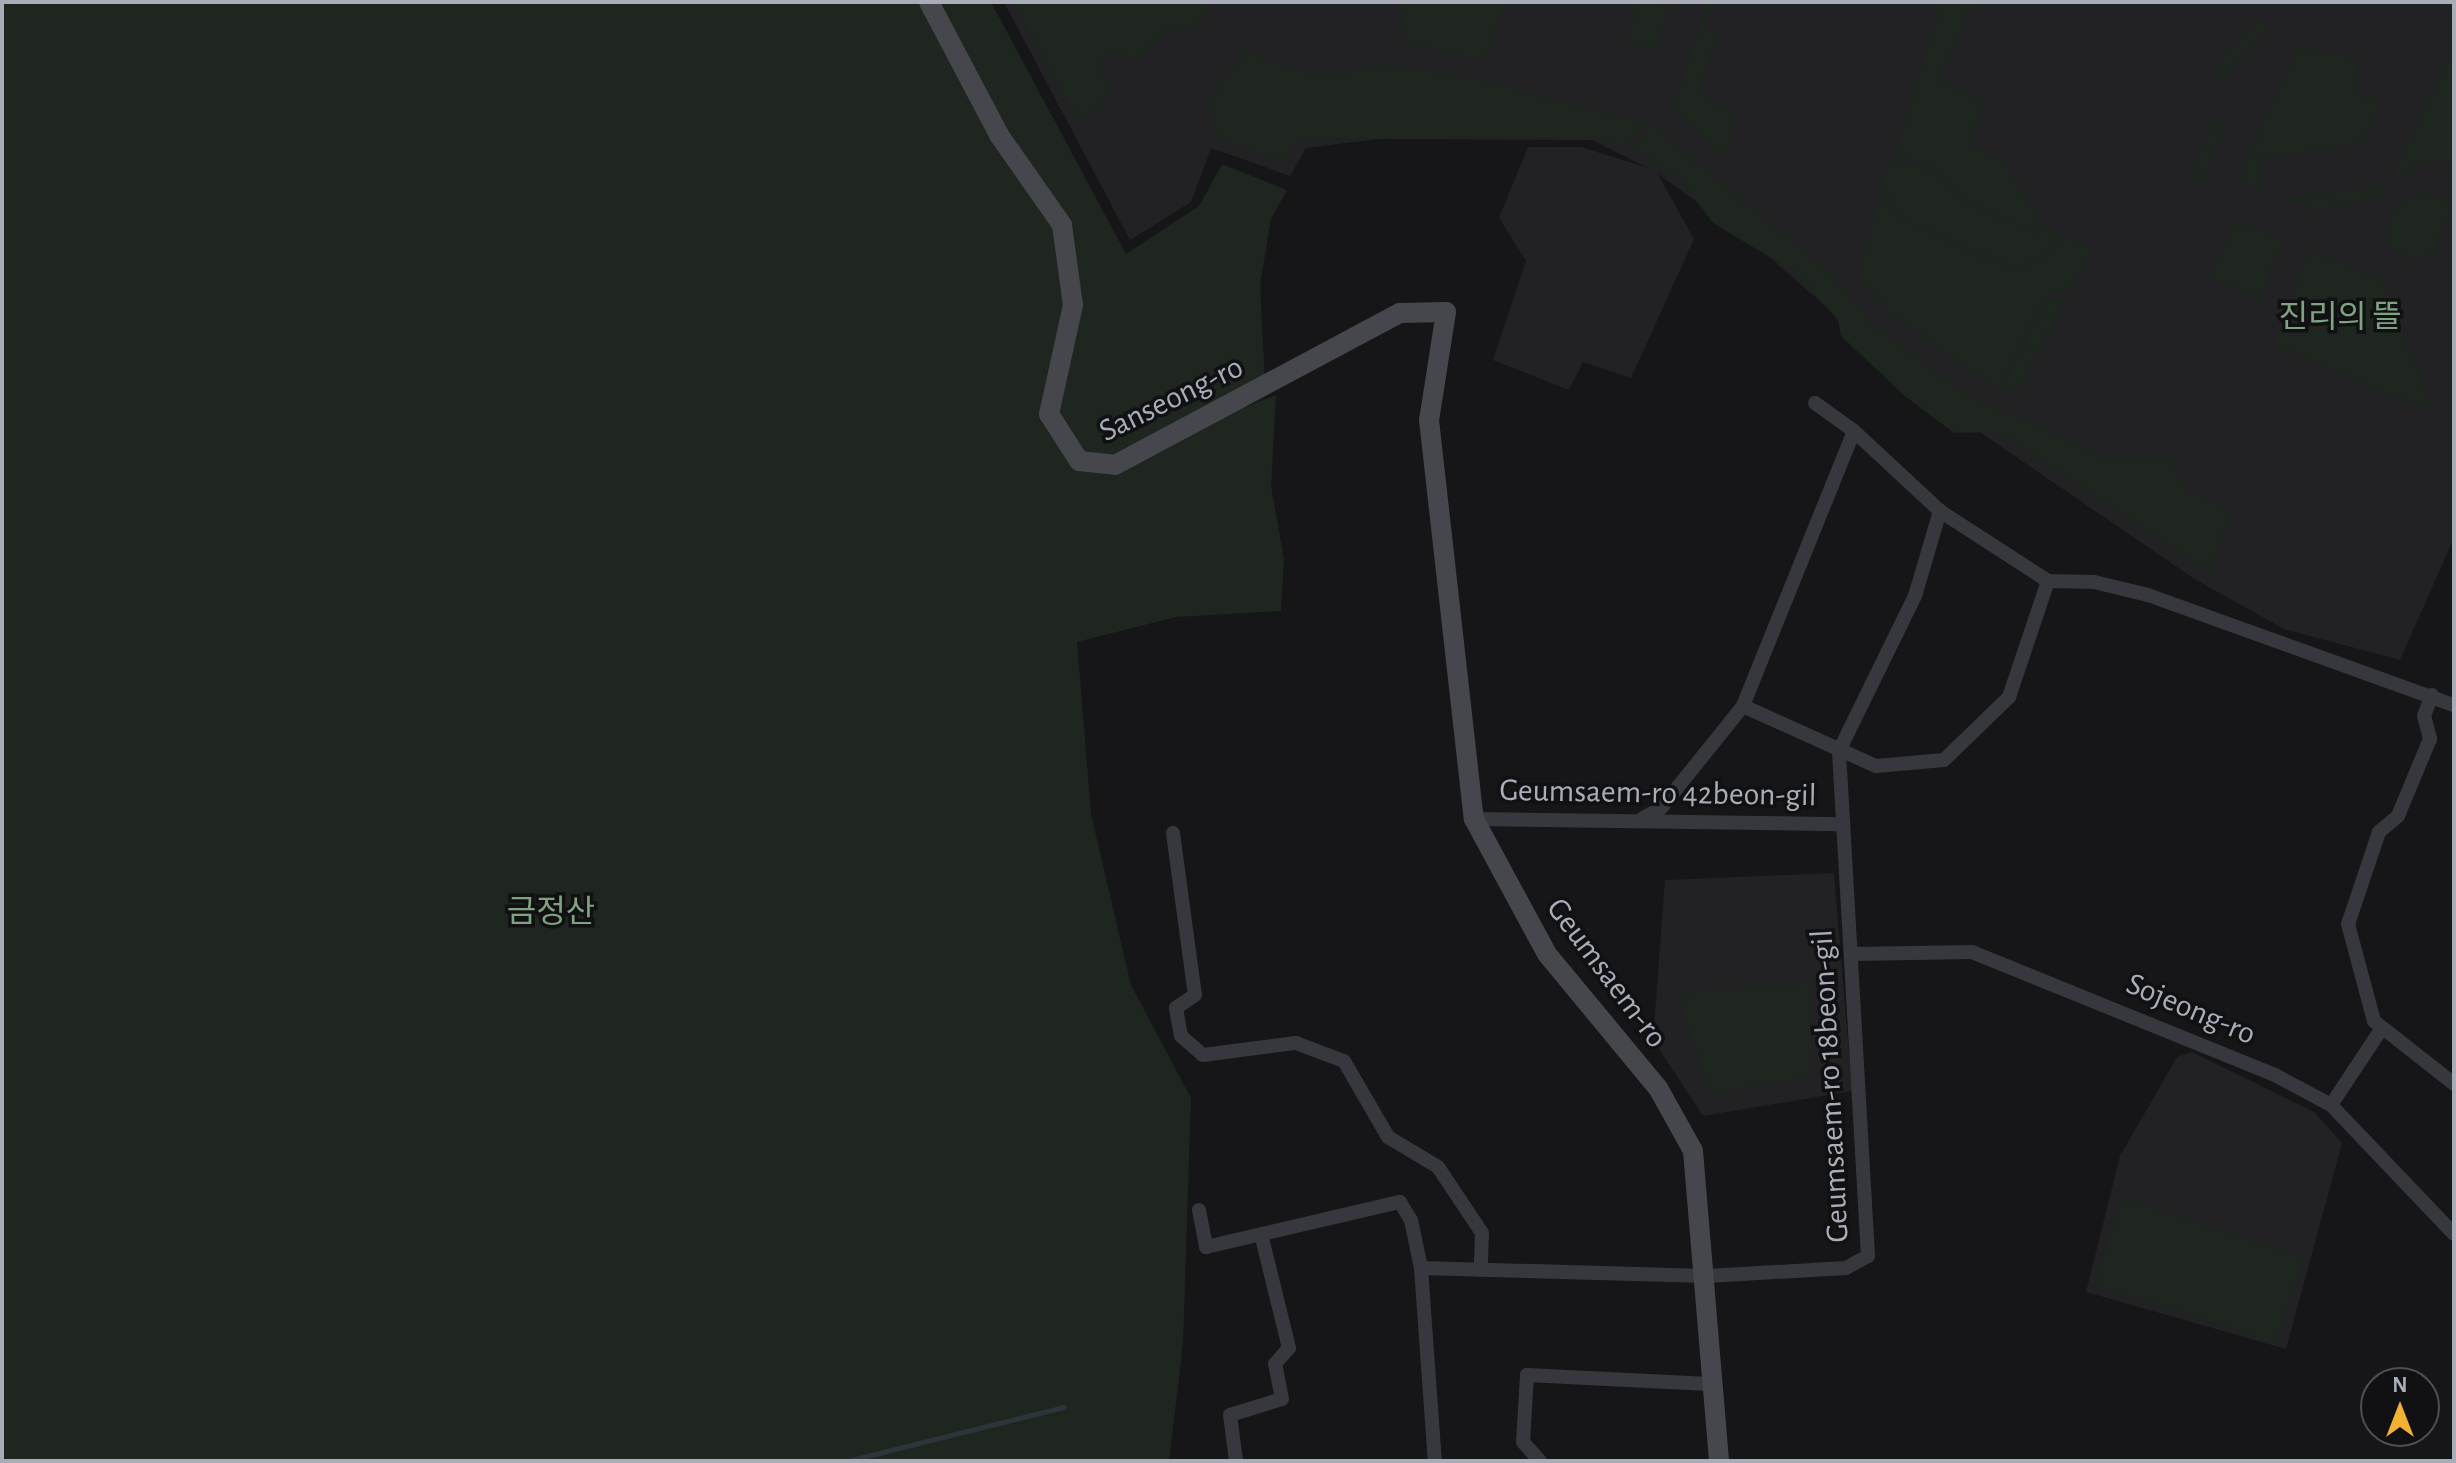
<!DOCTYPE html>
<meta charset="utf-8">
<style>
body{margin:0}
#map{position:relative;width:2456px;height:1463px;overflow:hidden;background:#161618;font-family:"Alegreya Sans","Noto Sans KR",sans-serif}
div>[style]{position:absolute}
.built>*{inset:0;background:#222225}
.green>*{inset:0;background:#1e261f;transform-origin:0 0}
.stream>*{height:5px;margin:-2.5px;padding:0 2.5px;transform-origin:2.5px;border-radius:2.5px;background:#2c353c}
.street>*{height:14px;margin:-7px;padding:0 7px;transform-origin:7px;border-radius:7px;background:#37383d}
.secondary>*{height:20px;margin:-10px;padding:0 10px;transform-origin:10px;border-radius:10px;background:#45474d}
span{translate:-50% -50%;white-space:nowrap;text-align:center;line-height:1.15;-webkit-text-stroke:7px #111113;paint-order:stroke}
.park-label{font-size:32px;color:#7fa381}
.street-label{font-size:32px;color:#a8adb8}
.frame{position:absolute;inset:0;border:4px solid #a8adb8;pointer-events:none}
.north{position:absolute;left:2360px;top:1367px;width:80px;height:80px;box-sizing:border-box;background:#111113;border:2px solid #4d4f55;border-radius:50%;rotate:0deg;font-size:22px;font-weight:700;line-height:32px;text-align:center;color:#a8adb8}
.north::after{content:'';display:block;margin:auto;width:28px;height:36px;background:#f2b134;clip-path:polygon(50% 0,100% 100%,50% 72%,0 100%)}
</style>
<div id="map">
<div class="built">
<i style="clip-path:polygon(1004px 2px,2454px 2px,2454px 538px,2400px 660px,2284px 629px,2193px 578px,1933px 400px,1750px 240px,1658px 174px,1694px 239px,1631px 378px,1583px 362px,1569px 390px,1493px 360px,1526px 261px,1499px 218px,1528px 147px,1581px 147px,1648px 168px,1592px 140px,1377px 139px,1306px 148px,1290px 176px,1211px 148px,1191px 202px,1130px 240px)"></i>
<i style="clip-path:polygon(1834px 873px,1852px 1091px,1703px 1116px,1653px 1040px,1665px 880px)"></i>
<i style="clip-path:polygon(2192px 1052px,2314px 1112px,2342px 1143px,2286px 1349px,2086px 1292px,2120px 1156px,2177px 1057px)"></i>
</div>
<div class="green">
<i style="clip-path:polygon(2px 2px,924px 2px,1055px 219px,1070px 305px,1047px 430px,1070px 462px,1085px 469px,1276px 395px,1271px 486px,1284px 559px,1281px 611px,1176px 617px,1077px 642px,1091px 814px,1131px 985px,1191px 1098px,1183px 1344px,1169px 1461px,2px 1461px)"></i>
<i style="clip-path:polygon(933px 2px,991px 2px,1126px 254px,1199px 206px,1222px 164px,1287px 190px,1271px 219px,1260px 285px,1265px 384px,1109px 463px,1080px 455px,1054px 416px,1075px 255px)"></i>
<i style="clip-path:polygon(1013px 2px,1201px 2px,1210px 15px,1192px 28px,1166px 31px,1138px 60px,1109px 52px,1099px 66px,1114px 90px,1080px 123px)"></i>
<i style="clip-path:polygon(1404px 2px,1504px 2px,1485px 60px,1407px 44px,1400px 31px)"></i>
<i style="left:1637px;top:2px;width:31px;height:41px;rotate:13deg"></i>
<i style="clip-path:polygon(1707px 2px,1715px 2px,1707px 29px,1718px 33px,1700px 89px,1735px 119px,1725px 160px,1673px 109px)"></i>
<i style="clip-path:polygon(1941px 2px,1973px 2px,1940px 80px,1986px 102px,1968px 144px,2003px 162px,2045px 226px,2059px 231px,2045px 256px,2013px 267px,1904px 220px,1882px 186px,1890px 157px,1935px 172px,1965px 204px,2040px 234px,1968px 201px,1938px 169px,1895px 154px)"></i>
<i style="left:2258px;top:19px;width:13px;height:65px;rotate:42deg"></i>
<i style="clip-path:polygon(1249px 48px,1267px 61px,1328px 78px,1382px 64px,1472px 78px,1645px 123px,1627px 147px,1593px 137px,1299px 139px,1281px 162px,1218px 138px,1207px 102px)"></i>
<i style="clip-path:polygon(2297px 48px,2358px 58px,2354px 93px,2382px 102px,2363px 143px,2262px 158px,2264px 191px,2238px 180px)"></i>
<i style="clip-path:polygon(2449px 60px,2454px 62px,2454px 160px,2419px 163px,2400px 181px,2394px 173px)"></i>
<i style="left:2212px;top:120px;width:14px;height:66px;rotate:21deg"></i>
<i style="clip-path:polygon(1651px 124px,1828px 271px,1877px 328px,1961px 391px,2107px 459px,2168px 458px,2187px 490px,2232px 511px,2210px 573px,1998px 432px,1954px 433px,1906px 397px,1841px 336px,1838px 320px,1796px 273px,1713px 223px,1680px 179px,1632px 148px)"></i>
<i style="clip-path:polygon(2380px 181px,2386px 190px,2372px 198px,2314px 212px,2286px 196px,2361px 190px)"></i>
<i style="clip-path:polygon(1881px 192px,1901px 220px,2012px 270px,2045px 260px,2062px 235px,2092px 249px,2070px 289px,2048px 295px,1997px 389px,1890px 313px,1858px 277px)"></i>
<i style="clip-path:polygon(2419px 192px,2447px 200px,2451px 208px,2434px 254px,2408px 260px,2388px 247px,2389px 216px)"></i>
<i style="left:2235px;top:220px;width:53px;height:63px;rotate:23deg"></i>
<i style="clip-path:polygon(2309px 251px,2382px 279px,2430px 402px,2427px 411px,2273px 345px)"></i>
<i style="clip-path:polygon(2068px 294px,2018px 393px,2003px 386px,2047px 301px)"></i>
<i style="clip-path:polygon(1811px 983px,1810px 1077px,1709px 1094px,1678px 993px)"></i>
<i style="left:2122px;top:1198px;width:191px;height:91px;rotate:18deg"></i>
</div>
<div class="stream">
<i style="left:847px;top:1461px;width:223px;rotate:-14deg"></i>
</div>
<div class="street">
<i style="left:1854px;top:431px;width:297px;rotate:112deg"></i>
<i style="left:1743px;top:706px;width:146px;rotate:24.3deg"></i>
<i style="left:1876px;top:766px;width:68px;rotate:-5deg"></i>
<i style="left:1944px;top:760px;width:91px;rotate:-44.1deg"></i>
<i style="left:2009px;top:697px;width:122px;rotate:-71.4deg"></i>
<i style="left:2048px;top:581px;width:129px;rotate:-147.1deg"></i>
<i style="left:2048px;top:581px;width:46px;rotate:1.2deg"></i>
<i style="left:2094px;top:582px;width:56px;rotate:13.5deg"></i>
<i style="left:2148px;top:595px;width:325px;rotate:19.8deg"></i>
<i style="left:2432px;top:695px;width:22px;rotate:111deg"></i>
<i style="left:2424px;top:716px;width:24px;rotate:75deg"></i>
<i style="left:2430px;top:739px;width:83px;rotate:112.6deg"></i>
<i style="left:2398px;top:816px;width:25px;rotate:140deg"></i>
<i style="left:2379px;top:832px;width:97px;rotate:108.6deg"></i>
<i style="left:2348px;top:924px;width:100px;rotate:75deg"></i>
<i style="left:2374px;top:1021px;width:102px;rotate:38.2deg"></i>
<i style="left:1643px;top:818px;width:21px;rotate:-29deg"></i>
<i style="left:1661px;top:808px;width:131px;rotate:-51.2deg"></i>
<i style="left:1474px;top:819px;width:368px;rotate:0.8deg"></i>
<i style="left:1173px;top:833px;width:163px;rotate:82.3deg"></i>
<i style="left:1195px;top:995px;width:23px;rotate:146deg"></i>
<i style="left:1176px;top:1008px;width:28px;rotate:80deg"></i>
<i style="left:1181px;top:1036px;width:29px;rotate:41deg"></i>
<i style="left:1203px;top:1055px;width:94px;rotate:-7.4deg"></i>
<i style="left:1296px;top:1043px;width:51px;rotate:20.6deg"></i>
<i style="left:1344px;top:1061px;width:88px;rotate:59.9deg"></i>
<i style="left:1388px;top:1137px;width:58px;rotate:31deg"></i>
<i style="left:1438px;top:1167px;width:79px;rotate:56.3deg"></i>
<i style="left:1482px;top:1233px;width:37px;rotate:92deg"></i>
<i style="left:1852px;top:954px;width:120px;rotate:-1deg"></i>
<i style="left:1972px;top:952px;width:327px;rotate:22.1deg"></i>
<i style="left:2275px;top:1075px;width:64px;rotate:28.2deg"></i>
<i style="left:2331px;top:1105px;width:178px;rotate:46.4deg"></i>
<i style="left:2331px;top:1105px;width:92px;rotate:-56.5deg"></i>
<i style="left:1199px;top:1210px;width:38px;rotate:79deg"></i>
<i style="left:1206px;top:1247px;width:199px;rotate:-13.1deg"></i>
<i style="left:1400px;top:1202px;width:21px;rotate:59deg"></i>
<i style="left:1411px;top:1220px;width:49px;rotate:78.2deg"></i>
<i style="left:1421px;top:1268px;width:194px;rotate:85.9deg"></i>
<i style="left:1421px;top:1268px;width:286px;rotate:1.6deg"></i>
<i style="left:1707px;top:1276px;width:139px;rotate:-3.3deg"></i>
<i style="left:1846px;top:1268px;width:25px;rotate:-29deg"></i>
<i style="left:1868px;top:1256px;width:506px;rotate:-93.29deg"></i>
<i style="left:1839px;top:751px;width:173px;rotate:-63.9deg"></i>
<i style="left:1915px;top:596px;width:89px;rotate:-73.6deg"></i>
<i style="left:1940px;top:511px;width:117px;rotate:-137.1deg"></i>
<i style="left:1854px;top:431px;width:48px;rotate:-144.3deg"></i>
<i style="left:1236px;top:1461px;width:46px;rotate:-97.4deg"></i>
<i style="left:1230px;top:1415px;width:54px;rotate:-17.1deg"></i>
<i style="left:1282px;top:1399px;width:36px;rotate:-101deg"></i>
<i style="left:1275px;top:1364px;width:21px;rotate:-49deg"></i>
<i style="left:1289px;top:1348px;width:117px;rotate:-103.8deg"></i>
<i style="left:1540px;top:1461px;width:25px;rotate:-132deg"></i>
<i style="left:1523px;top:1442px;width:67px;rotate:-86.6deg"></i>
<i style="left:1527px;top:1375px;width:187px;rotate:2.8deg"></i>
</div>
<div class="secondary">
<i style="left:929px;top:2px;width:150px;rotate:62.2deg"></i>
<i style="left:999px;top:135px;width:110px;rotate:55deg"></i>
<i style="left:1062px;top:225px;width:81px;rotate:82.2deg"></i>
<i style="left:1073px;top:305px;width:112px;rotate:102.4deg"></i>
<i style="left:1049px;top:414px;width:56px;rotate:57.4deg"></i>
<i style="left:1079px;top:461px;width:36px;rotate:6deg"></i>
<i style="left:1115px;top:465px;width:323px;rotate:-28.1deg"></i>
<i style="left:1400px;top:313px;width:46px;rotate:-1.2deg"></i>
<i style="left:1446px;top:312px;width:109px;rotate:98.9deg"></i>
<i style="left:1429px;top:420px;width:402px;rotate:83.6deg"></i>
<i style="left:1474px;top:819px;width:153px;rotate:61.6deg"></i>
<i style="left:1547px;top:954px;width:174px;rotate:50.4deg"></i>
<i style="left:1658px;top:1088px;width:72px;rotate:60.9deg"></i>
<i style="left:1693px;top:1151px;width:311px;rotate:85.2deg"></i>
</div>
<div class="park-label">
<span style="left:2340px;top:317px">진리의 뜰</span>
<span style="left:551px;top:912px">금정산</span>
</div>
<div class="street-label">
<span style="left:1171px;top:399px;rotate:-26deg">Sanseong-ro</span>
<span style="left:1658px;top:793px;rotate:1deg">Geumsaem-ro 42beon-gil</span>
<span style="left:1607px;top:973px;rotate:53deg">Geumsaem-ro</span>
<span style="left:2191px;top:1009px;rotate:23deg">Sojeong-ro</span>
<span style="left:1830px;top:1086px;rotate:-93deg">Geumsaem-ro 18beon-gil</span>
</div>
<div class="frame"></div>
<div class="north">N</div>
</div>
